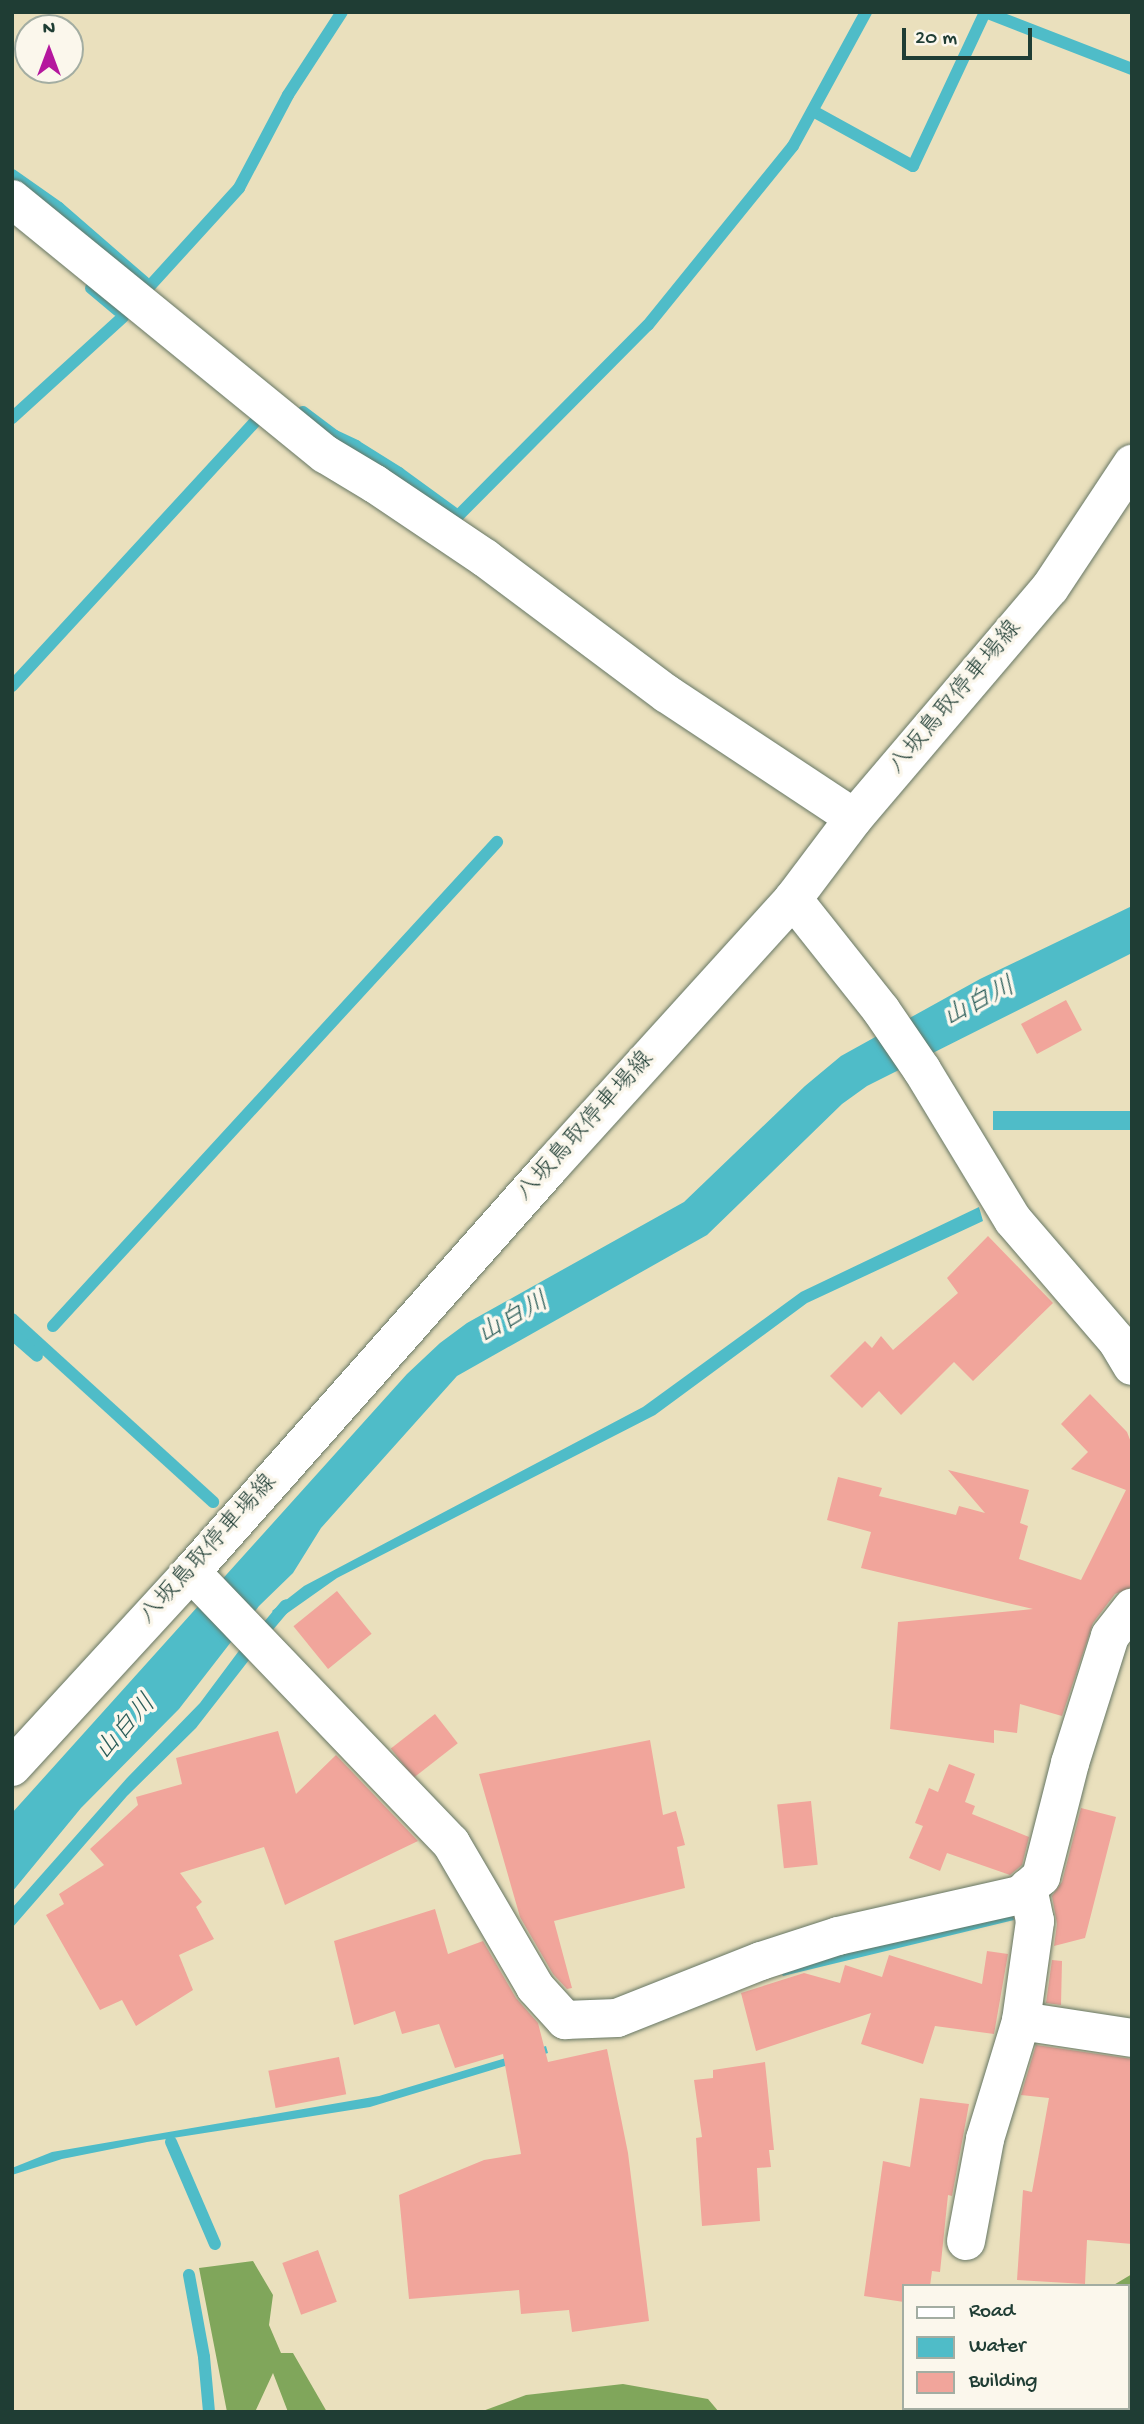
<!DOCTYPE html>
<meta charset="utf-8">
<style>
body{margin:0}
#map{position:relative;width:1144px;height:2424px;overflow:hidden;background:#eae0bd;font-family:"Gochi Hand","Klee One",sans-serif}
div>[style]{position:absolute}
.forest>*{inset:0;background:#80a65b}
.water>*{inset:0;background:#4fbcc8;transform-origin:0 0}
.stream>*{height:12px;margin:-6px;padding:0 6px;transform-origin:6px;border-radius:6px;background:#4fbcc8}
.building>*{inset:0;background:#f1a59b;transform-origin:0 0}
.roads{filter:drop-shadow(0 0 2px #667664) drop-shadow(0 0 2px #667664)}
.minor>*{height:38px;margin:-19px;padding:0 19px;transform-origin:19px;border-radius:19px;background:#fff}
.secondary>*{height:38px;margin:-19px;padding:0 19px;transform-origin:19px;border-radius:19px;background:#fff}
span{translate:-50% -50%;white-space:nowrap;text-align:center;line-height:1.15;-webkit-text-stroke:7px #fbf7ec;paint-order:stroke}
.street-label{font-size:24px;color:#1f3d34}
.water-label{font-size:26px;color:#2b5d59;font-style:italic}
.frame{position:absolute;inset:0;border:14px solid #1f3d34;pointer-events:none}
.legend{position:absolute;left:902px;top:2284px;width:228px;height:126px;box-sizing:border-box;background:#fbf7ec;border:2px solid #a3ada2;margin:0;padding:9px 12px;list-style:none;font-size:21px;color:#1f3d34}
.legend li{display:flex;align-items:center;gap:14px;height:35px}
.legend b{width:35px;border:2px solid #a3ada2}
.north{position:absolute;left:14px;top:14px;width:70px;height:70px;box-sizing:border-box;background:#fbf7ec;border:2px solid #a3ada2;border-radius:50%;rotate:0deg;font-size:19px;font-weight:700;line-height:28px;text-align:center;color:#1f3d34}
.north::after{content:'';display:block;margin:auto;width:24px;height:32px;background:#b5179e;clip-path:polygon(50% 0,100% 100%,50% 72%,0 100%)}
.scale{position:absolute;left:902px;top:28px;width:130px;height:32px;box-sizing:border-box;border:4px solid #1f3d34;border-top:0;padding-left:9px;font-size:21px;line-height:24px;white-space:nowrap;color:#1f3d34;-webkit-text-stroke:5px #fbf7ec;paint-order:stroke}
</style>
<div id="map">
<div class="forest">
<i style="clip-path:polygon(253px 2261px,273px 2295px,269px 2325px,281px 2353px,293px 2353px,327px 2412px,288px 2412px,273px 2373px,255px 2412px,227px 2412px,199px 2268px)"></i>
<i style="clip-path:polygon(1132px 2274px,1132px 2412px,960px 2412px,960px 2408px,1128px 2408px,1128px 2286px,1112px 2286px)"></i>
<i style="clip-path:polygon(623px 2384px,708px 2399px,719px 2412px,480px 2412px,526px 2395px)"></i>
</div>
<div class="water">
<i style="clip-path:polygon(1132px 906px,1132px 953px,867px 1086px,842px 1104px,707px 1235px,457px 1376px,321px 1528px,293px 1573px,259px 1606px,179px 1709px,81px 1808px,12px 1892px,12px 1813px,407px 1374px,440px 1343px,467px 1323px,684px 1202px,805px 1086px,841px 1056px,980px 979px)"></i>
<i style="left:1132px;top:1111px;width:19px;height:139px;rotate:90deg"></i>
<i style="clip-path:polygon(979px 1207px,983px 1221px,807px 1303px,655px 1415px,337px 1578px,279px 1619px,272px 1611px,304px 1586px,643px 1407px,801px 1292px)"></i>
<i style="clip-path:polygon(244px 1644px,256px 1651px,196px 1728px,127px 1796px,12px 1928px,12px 1908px,127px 1778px,200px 1703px)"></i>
<i style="clip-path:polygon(1012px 1912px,1014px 1920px,783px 1976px,780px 1970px)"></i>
<i style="clip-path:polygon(546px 2046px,548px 2053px,370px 2107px,147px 2142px,62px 2159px,12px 2175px,12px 2168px,52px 2152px,379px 2096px)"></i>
</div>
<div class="stream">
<i style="left:985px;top:12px;width:158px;rotate:21.2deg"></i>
<i style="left:813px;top:111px;width:114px;rotate:28.8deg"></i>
<i style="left:913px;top:166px;width:170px;rotate:-64.9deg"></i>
<i style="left:12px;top:175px;width:57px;rotate:35.1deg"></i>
<i style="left:59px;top:208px;width:113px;rotate:41deg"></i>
<i style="left:149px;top:287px;width:134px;rotate:-47.7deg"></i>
<i style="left:239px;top:188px;width:105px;rotate:-62.2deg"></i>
<i style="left:288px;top:95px;width:99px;rotate:-57deg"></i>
<i style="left:91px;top:288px;width:35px;rotate:40deg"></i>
<i style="left:303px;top:412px;width:40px;rotate:37deg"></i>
<i style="left:335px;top:436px;width:23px;rotate:25deg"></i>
<i style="left:356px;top:446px;width:51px;rotate:32.1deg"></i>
<i style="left:399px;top:473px;width:73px;rotate:36.1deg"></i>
<i style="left:458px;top:516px;width:269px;rotate:-45.2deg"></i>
<i style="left:648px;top:325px;width:230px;rotate:-51deg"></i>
<i style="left:793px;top:146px;width:153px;rotate:-61.4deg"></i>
<i style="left:12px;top:418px;width:150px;rotate:-42.3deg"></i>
<i style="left:12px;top:686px;width:365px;rotate:-47.4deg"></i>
<i style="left:12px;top:1319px;width:272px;rotate:42.3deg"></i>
<i style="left:53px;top:1326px;width:657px;rotate:-47.47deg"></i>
<i style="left:12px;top:1334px;width:33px;rotate:41deg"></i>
<i style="left:260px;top:1636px;width:40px;rotate:-50deg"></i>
<i style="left:171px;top:2142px;width:111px;rotate:66.7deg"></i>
<i style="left:189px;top:2275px;width:83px;rotate:79.6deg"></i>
<i style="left:204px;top:2357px;width:55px;rotate:84.8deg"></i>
</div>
<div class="building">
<i style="left:1066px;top:1000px;width:34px;height:51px;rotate:62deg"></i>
<i style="clip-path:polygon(988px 1236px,1053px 1303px,973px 1381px,954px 1362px,901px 1415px,879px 1391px,862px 1408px,830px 1376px,865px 1341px,872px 1348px,881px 1336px,893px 1350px,958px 1293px,947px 1278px)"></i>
<i style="clip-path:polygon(1090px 1394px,1127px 1432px,1132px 1445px,1132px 1587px,1115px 1594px,1093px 1623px,1062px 1716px,1020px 1704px,1017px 1733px,994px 1730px,994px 1743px,890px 1729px,898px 1622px,1033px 1609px,861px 1568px,871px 1532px,827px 1520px,838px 1477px,882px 1488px,879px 1496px,956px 1515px,959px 1506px,985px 1513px,948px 1470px,1029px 1490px,1020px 1523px,1028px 1526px,1019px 1559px,1081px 1580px,1126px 1490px,1071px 1469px,1088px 1452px,1061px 1424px)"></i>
<i style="left:337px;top:1591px;width:55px;height:56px;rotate:51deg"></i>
<i style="left:435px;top:1714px;width:37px;height:56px;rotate:52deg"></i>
<i style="clip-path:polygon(278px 1731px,296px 1794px,336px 1755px,418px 1841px,285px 1905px,264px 1847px,180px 1873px,202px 1902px,196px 1907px,214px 1939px,179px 1955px,193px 1990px,136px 2026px,122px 2000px,100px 2010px,46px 1915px,64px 1904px,59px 1894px,104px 1865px,90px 1849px,138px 1805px,136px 1797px,182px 1784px,176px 1758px)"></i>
<i style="clip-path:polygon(650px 1740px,663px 1815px,676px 1811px,685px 1845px,677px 1847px,685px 1888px,554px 1921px,572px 1988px,567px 1989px,553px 1974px,520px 1917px,479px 1774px)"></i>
<i style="clip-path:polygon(949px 1764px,975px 1774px,965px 1802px,975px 1806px,972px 1814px,1029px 1837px,1022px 1865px,1010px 1875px,947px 1853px,940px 1871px,909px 1858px,923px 1826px,915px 1823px,929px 1788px,938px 1792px)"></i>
<i style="left:811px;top:1801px;width:64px;height:34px;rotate:84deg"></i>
<i style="clip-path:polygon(1081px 1808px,1116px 1817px,1085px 1938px,1054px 1946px,1057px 1924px,1052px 1896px,1062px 1882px)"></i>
<i style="clip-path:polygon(435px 1909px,448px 1954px,483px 1941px,516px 1998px,538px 2023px,548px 2062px,607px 2049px,628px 2153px,649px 2321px,572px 2332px,569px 2310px,521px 2314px,519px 2290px,409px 2299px,399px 2195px,484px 2160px,521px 2154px,503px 2054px,455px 2068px,439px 2024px,402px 2034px,395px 2011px,354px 2025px,334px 1941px)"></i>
<i style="clip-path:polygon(987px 1951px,1008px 1954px,994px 2034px,935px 2026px,923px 2064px,861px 2044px,871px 2013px,756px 2051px,741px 1993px,804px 1973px,840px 1983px,845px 1965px,882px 1977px,889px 1955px,982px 1984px)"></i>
<i style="clip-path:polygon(1052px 1960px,1062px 1961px,1061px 2005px,1046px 2003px)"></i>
<i style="clip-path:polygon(1036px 2045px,1132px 2059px,1132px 2244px,1087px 2240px,1085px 2284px,1017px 2280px,1023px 2190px,1032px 2192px,1049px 2098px,1021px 2095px)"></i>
<i style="left:339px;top:2057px;width:38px;height:72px;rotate:79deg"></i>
<i style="clip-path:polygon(765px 2062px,774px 2150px,769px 2150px,771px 2167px,757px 2168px,760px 2221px,702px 2226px,696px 2138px,702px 2137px,694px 2080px,713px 2078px,713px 2070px)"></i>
<i style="clip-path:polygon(920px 2098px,969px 2104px,952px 2196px,948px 2195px,940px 2272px,932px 2271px,930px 2286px,904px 2286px,904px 2302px,864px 2296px,883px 2161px,910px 2167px)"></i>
<i style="left:318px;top:2250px;width:55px;height:38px;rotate:70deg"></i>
</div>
<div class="roads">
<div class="minor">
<i style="left:12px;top:199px;width:404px;rotate:39.2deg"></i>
<i style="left:325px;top:454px;width:58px;rotate:31deg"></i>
<i style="left:375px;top:484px;width:133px;rotate:33.9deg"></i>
<i style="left:485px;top:558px;width:227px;rotate:36.8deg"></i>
<i style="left:667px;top:694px;width:224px;rotate:33.5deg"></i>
<i style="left:793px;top:899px;width:142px;rotate:51.6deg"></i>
<i style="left:881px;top:1010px;width:73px;rotate:55.7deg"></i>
<i style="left:922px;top:1070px;width:175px;rotate:58.8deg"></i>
<i style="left:1013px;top:1220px;width:160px;rotate:49.3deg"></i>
<i style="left:1117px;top:1341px;width:29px;rotate:59deg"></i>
<i style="left:191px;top:1572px;width:376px;rotate:46.2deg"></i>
<i style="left:451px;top:1843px;width:167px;rotate:59.7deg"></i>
<i style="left:535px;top:1987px;width:45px;rotate:47.7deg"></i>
<i style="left:565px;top:2020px;width:52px;rotate:-2.2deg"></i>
<i style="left:617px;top:2018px;width:155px;rotate:-21.6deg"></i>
<i style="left:761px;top:1961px;width:81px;rotate:-18deg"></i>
<i style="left:838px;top:1936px;width:187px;rotate:-12.7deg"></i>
<i style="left:1020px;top:1895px;width:28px;rotate:-41deg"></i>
<i style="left:1041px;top:1877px;width:118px;rotate:-75.7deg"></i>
<i style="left:1070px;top:1763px;width:133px;rotate:-72.5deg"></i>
<i style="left:1110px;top:1636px;width:36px;rotate:-52deg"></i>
<i style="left:1021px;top:2021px;width:112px;rotate:8.7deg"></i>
<i style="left:966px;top:2241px;width:104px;rotate:-79.4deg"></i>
<i style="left:985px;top:2139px;width:123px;rotate:-73deg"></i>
<i style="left:1021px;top:2021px;width:101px;rotate:-82deg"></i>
<i style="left:1035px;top:1921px;width:34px;rotate:-102deg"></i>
</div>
<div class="secondary">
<i style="left:12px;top:1767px;width:265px;rotate:-47.4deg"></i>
<i style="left:191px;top:1572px;width:543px;rotate:-48.44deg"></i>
<i style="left:551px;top:1166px;width:360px;rotate:-47.8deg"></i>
<i style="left:793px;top:899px;width:101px;rotate:-53deg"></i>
<i style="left:854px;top:818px;width:302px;rotate:-49.6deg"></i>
<i style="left:1050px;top:588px;width:149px;rotate:-56.5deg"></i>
</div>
</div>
<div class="street-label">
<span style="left:956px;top:698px;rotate:-50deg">八坂鳥取停車場線</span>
<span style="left:586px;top:1127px;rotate:-48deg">八坂鳥取停車場線</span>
<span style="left:209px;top:1550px;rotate:-48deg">八坂鳥取停車場線</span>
</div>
<div class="water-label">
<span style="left:980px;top:1004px;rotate:-27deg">山白川</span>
<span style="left:514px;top:1320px;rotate:-29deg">山白川</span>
<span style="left:127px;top:1729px;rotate:-48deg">山白川</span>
</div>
<div class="frame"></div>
<ul class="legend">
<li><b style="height:9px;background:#fff"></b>Road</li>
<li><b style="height:19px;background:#4fbcc8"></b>Water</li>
<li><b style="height:19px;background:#f1a59b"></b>Building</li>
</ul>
<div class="north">N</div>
<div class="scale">20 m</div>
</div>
